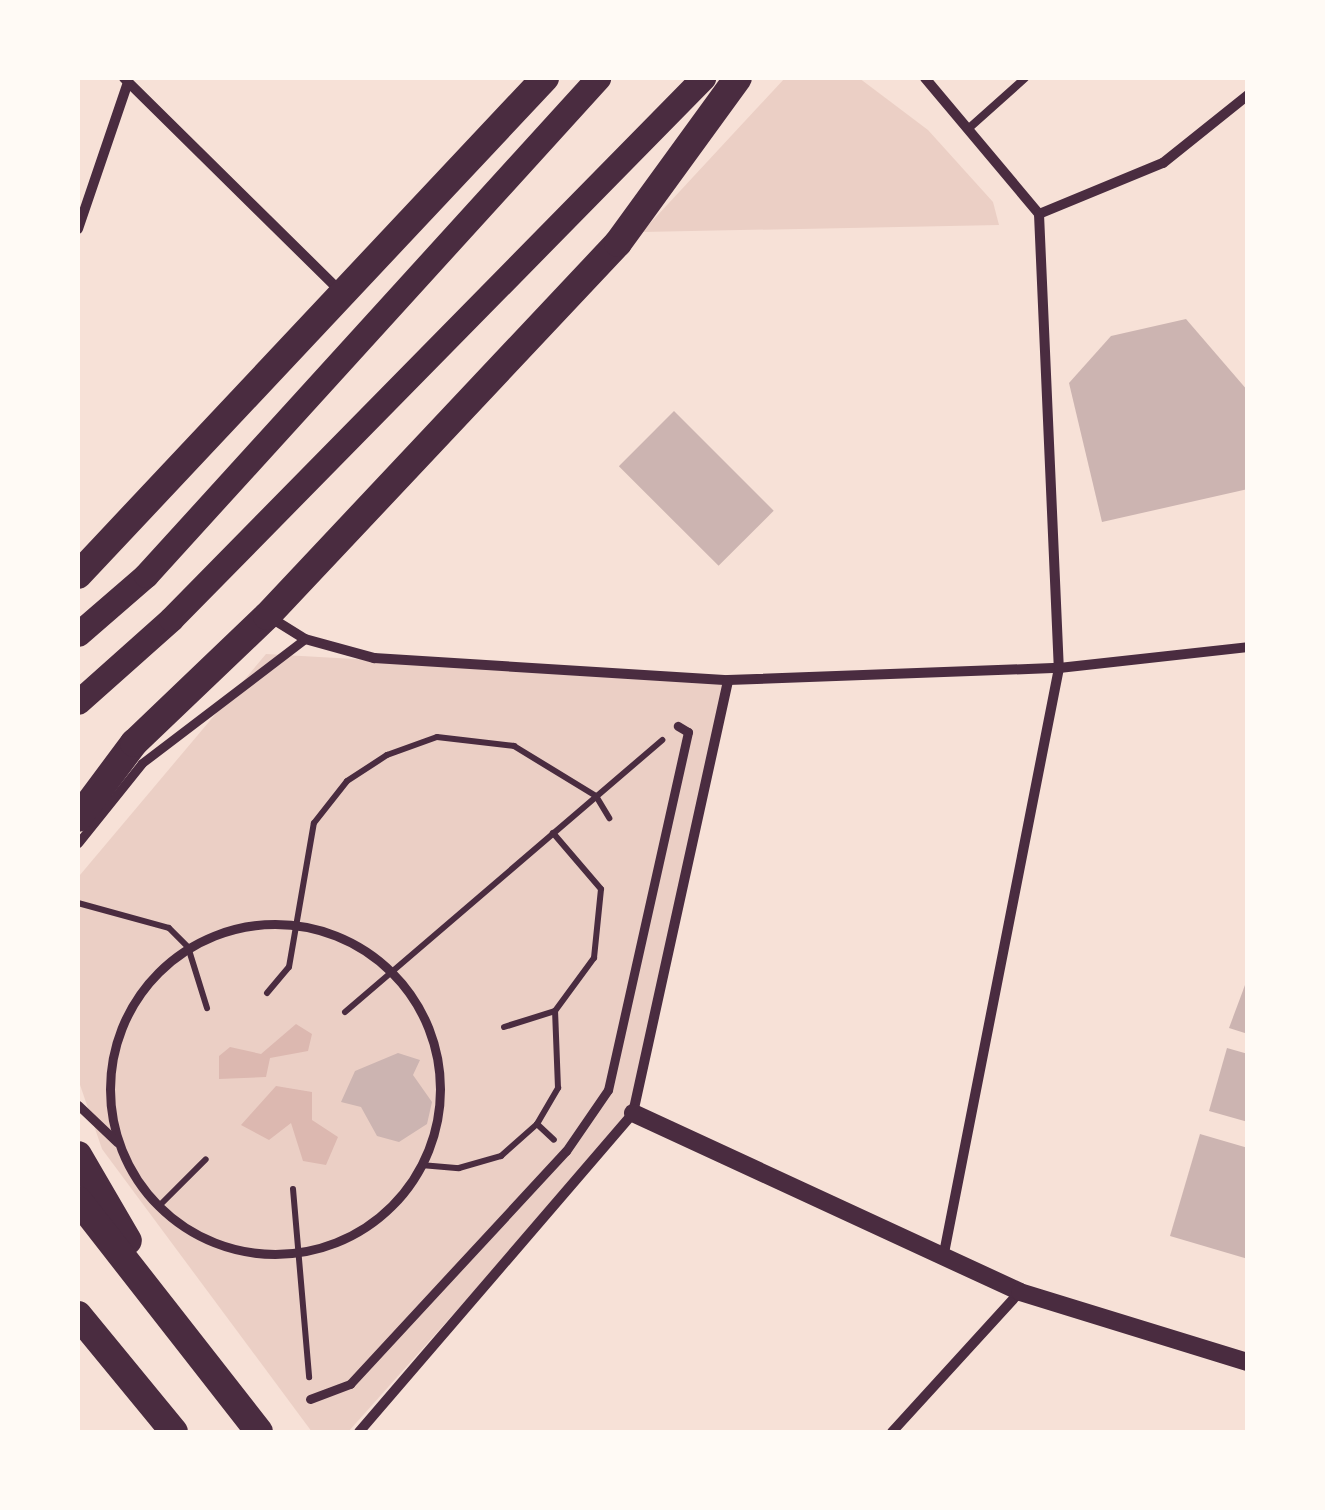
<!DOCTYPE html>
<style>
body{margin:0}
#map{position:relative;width:1325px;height:1510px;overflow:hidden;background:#f7e1d7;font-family:"Fira Sans",sans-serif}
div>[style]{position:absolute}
.green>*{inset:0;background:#ebcfc5}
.water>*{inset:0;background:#dcb8b0}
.building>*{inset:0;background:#ccb4b1;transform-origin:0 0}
.path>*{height:6px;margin:-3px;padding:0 3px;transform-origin:3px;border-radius:3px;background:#4a2c40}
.service>*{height:8px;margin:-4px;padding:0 4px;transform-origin:4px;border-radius:4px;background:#4a2c40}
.pedestrian>*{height:9px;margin:-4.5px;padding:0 4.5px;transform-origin:4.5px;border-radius:4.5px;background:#4a2c40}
.pedestrian>.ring{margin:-4.5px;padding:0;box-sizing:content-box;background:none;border:9px solid #4a2c40;border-radius:50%}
.minor>*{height:10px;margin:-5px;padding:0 5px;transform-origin:5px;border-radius:5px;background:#4a2c40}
.tertiary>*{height:18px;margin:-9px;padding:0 9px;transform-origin:9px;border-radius:9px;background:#4a2c40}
.primary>*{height:25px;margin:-12.5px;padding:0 12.5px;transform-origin:12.5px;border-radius:12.5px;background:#4a2c40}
.trunk>*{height:28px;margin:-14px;padding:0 14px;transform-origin:14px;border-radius:14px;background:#4a2c40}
span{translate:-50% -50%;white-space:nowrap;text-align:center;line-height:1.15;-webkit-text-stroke:8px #fffaf5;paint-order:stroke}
.frame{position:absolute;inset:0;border:80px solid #fffaf5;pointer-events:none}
</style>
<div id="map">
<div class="green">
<i style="clip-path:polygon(785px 78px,859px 78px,928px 130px,993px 202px,999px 225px,642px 232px)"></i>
<i style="clip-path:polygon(266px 654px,728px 680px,633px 1113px,348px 1432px,312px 1432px,102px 1149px,78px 1079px,80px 875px)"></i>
</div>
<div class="water">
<i style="clip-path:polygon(296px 1024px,312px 1034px,308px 1051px,270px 1058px,266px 1077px,219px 1079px,219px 1056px,230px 1047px,261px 1054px)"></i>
<i style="clip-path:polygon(276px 1086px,312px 1092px,312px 1120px,338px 1137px,326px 1165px,303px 1161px,291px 1123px,269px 1140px,241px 1125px)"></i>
</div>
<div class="building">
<i style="clip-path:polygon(1186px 319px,1248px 391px,1248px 489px,1102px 522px,1069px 383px,1111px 336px)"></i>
<i style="left:674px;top:411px;width:141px;height:78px;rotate:45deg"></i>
<i style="clip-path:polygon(1248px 977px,1248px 1034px,1229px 1028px)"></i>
<i style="clip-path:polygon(1227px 1048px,1248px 1054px,1248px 1122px,1209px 1111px)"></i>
<i style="clip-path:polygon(398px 1053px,420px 1060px,413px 1075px,432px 1102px,427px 1124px,399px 1142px,377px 1136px,361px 1107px,341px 1102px,355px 1071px)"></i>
<i style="clip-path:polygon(1200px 1134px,1248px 1148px,1248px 1259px,1170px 1236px)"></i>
</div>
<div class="path">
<i style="left:78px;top:903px;width:94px;rotate:15.4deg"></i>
<i style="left:169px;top:928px;width:27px;rotate:45deg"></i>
<i style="left:188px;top:947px;width:64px;rotate:72.7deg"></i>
<i style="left:267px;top:993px;width:34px;rotate:-50deg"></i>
<i style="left:289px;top:967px;width:146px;rotate:-80.2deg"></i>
<i style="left:314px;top:823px;width:53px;rotate:-51.8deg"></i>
<i style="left:347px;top:781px;width:48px;rotate:-33deg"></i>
<i style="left:387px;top:755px;width:53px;rotate:-19.8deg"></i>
<i style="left:437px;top:737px;width:78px;rotate:6.7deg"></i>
<i style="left:514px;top:746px;width:96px;rotate:31.4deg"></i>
<i style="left:596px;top:796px;width:26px;rotate:59deg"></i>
<i style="left:345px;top:1012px;width:418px;rotate:-40.6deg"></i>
<i style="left:504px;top:1027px;width:53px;rotate:-17.4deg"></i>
<i style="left:555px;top:1011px;width:66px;rotate:-53.7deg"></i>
<i style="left:594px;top:958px;width:69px;rotate:-84.2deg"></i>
<i style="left:601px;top:889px;width:74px;rotate:-130.6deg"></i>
<i style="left:537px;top:1124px;width:23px;rotate:43deg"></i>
<i style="left:421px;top:1165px;width:38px;rotate:5deg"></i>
<i style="left:459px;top:1168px;width:44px;rotate:-15.9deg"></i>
<i style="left:501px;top:1156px;width:48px;rotate:-41.6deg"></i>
<i style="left:537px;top:1124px;width:42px;rotate:-59.7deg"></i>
<i style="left:558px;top:1088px;width:77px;rotate:-92.2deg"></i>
<i style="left:293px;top:1189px;width:189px;rotate:85.1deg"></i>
<i style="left:159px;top:1206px;width:66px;rotate:-45deg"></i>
</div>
<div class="service">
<i style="left:968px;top:129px;width:76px;rotate:-41.8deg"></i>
</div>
<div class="pedestrian">
<i style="left:78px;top:843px;width:102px;rotate:-51.3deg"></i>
<i style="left:142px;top:763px;width:205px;rotate:-37.3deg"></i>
<i class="ring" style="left:110px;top:924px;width:321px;height:321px"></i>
<i style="left:78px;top:1105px;width:54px;rotate:43.5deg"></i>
<i style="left:310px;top:1399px;width:43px;rotate:-20.6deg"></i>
<i style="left:350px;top:1384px;width:318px;rotate:-47.2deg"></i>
<i style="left:566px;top:1151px;width:74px;rotate:-55.5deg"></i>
<i style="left:608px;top:1090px;width:367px;rotate:-77.4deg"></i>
<i style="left:688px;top:732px;width:12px;rotate:-149deg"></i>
</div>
<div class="minor">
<i style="left:124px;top:78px;width:303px;rotate:44.6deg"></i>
<i style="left:925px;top:78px;width:177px;rotate:50deg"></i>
<i style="left:1039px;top:214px;width:454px;rotate:87.5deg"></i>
<i style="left:1059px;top:668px;width:601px;rotate:101.12deg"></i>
<i style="left:1039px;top:214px;width:134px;rotate:-22.4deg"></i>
<i style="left:1163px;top:163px;width:109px;rotate:-38.7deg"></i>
<i style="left:78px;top:229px;width:155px;rotate:-71.2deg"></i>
<i style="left:268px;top:616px;width:44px;rotate:31.9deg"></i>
<i style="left:305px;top:639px;width:72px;rotate:15.4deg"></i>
<i style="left:374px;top:658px;width:355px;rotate:3.6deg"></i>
<i style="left:728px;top:680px;width:331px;rotate:-2.1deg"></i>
<i style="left:1059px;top:668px;width:190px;rotate:-6.3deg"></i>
<i style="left:359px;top:1432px;width:421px;rotate:-49.3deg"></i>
<i style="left:633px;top:1113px;width:443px;rotate:-77.6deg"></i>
<i style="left:892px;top:1432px;width:190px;rotate:-47.6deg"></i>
</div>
<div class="tertiary">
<i style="left:633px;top:1113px;width:426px;rotate:24.8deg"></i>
<i style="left:1020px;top:1292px;width:239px;rotate:17.1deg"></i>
</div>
<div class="primary">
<i style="left:78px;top:634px;width:90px;rotate:-40.9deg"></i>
<i style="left:146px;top:575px;width:672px;rotate:-47.71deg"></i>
<i style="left:78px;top:702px;width:125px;rotate:-41.7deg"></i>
<i style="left:171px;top:619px;width:759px;rotate:-45.48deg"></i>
</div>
<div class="trunk">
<i style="left:78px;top:575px;width:682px;rotate:-46.78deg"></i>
<i style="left:78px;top:818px;width:94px;rotate:-53.3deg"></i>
<i style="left:134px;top:743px;width:184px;rotate:-43.7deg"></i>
<i style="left:267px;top:616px;width:512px;rotate:-46.74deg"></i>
<i style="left:618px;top:243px;width:204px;rotate:-54deg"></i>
<i style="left:78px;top:1155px;width:99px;rotate:59.8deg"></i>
<i style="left:78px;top:1200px;width:294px;rotate:52deg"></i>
<i style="left:78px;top:1315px;width:151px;rotate:50.6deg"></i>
</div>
<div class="frame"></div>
</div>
